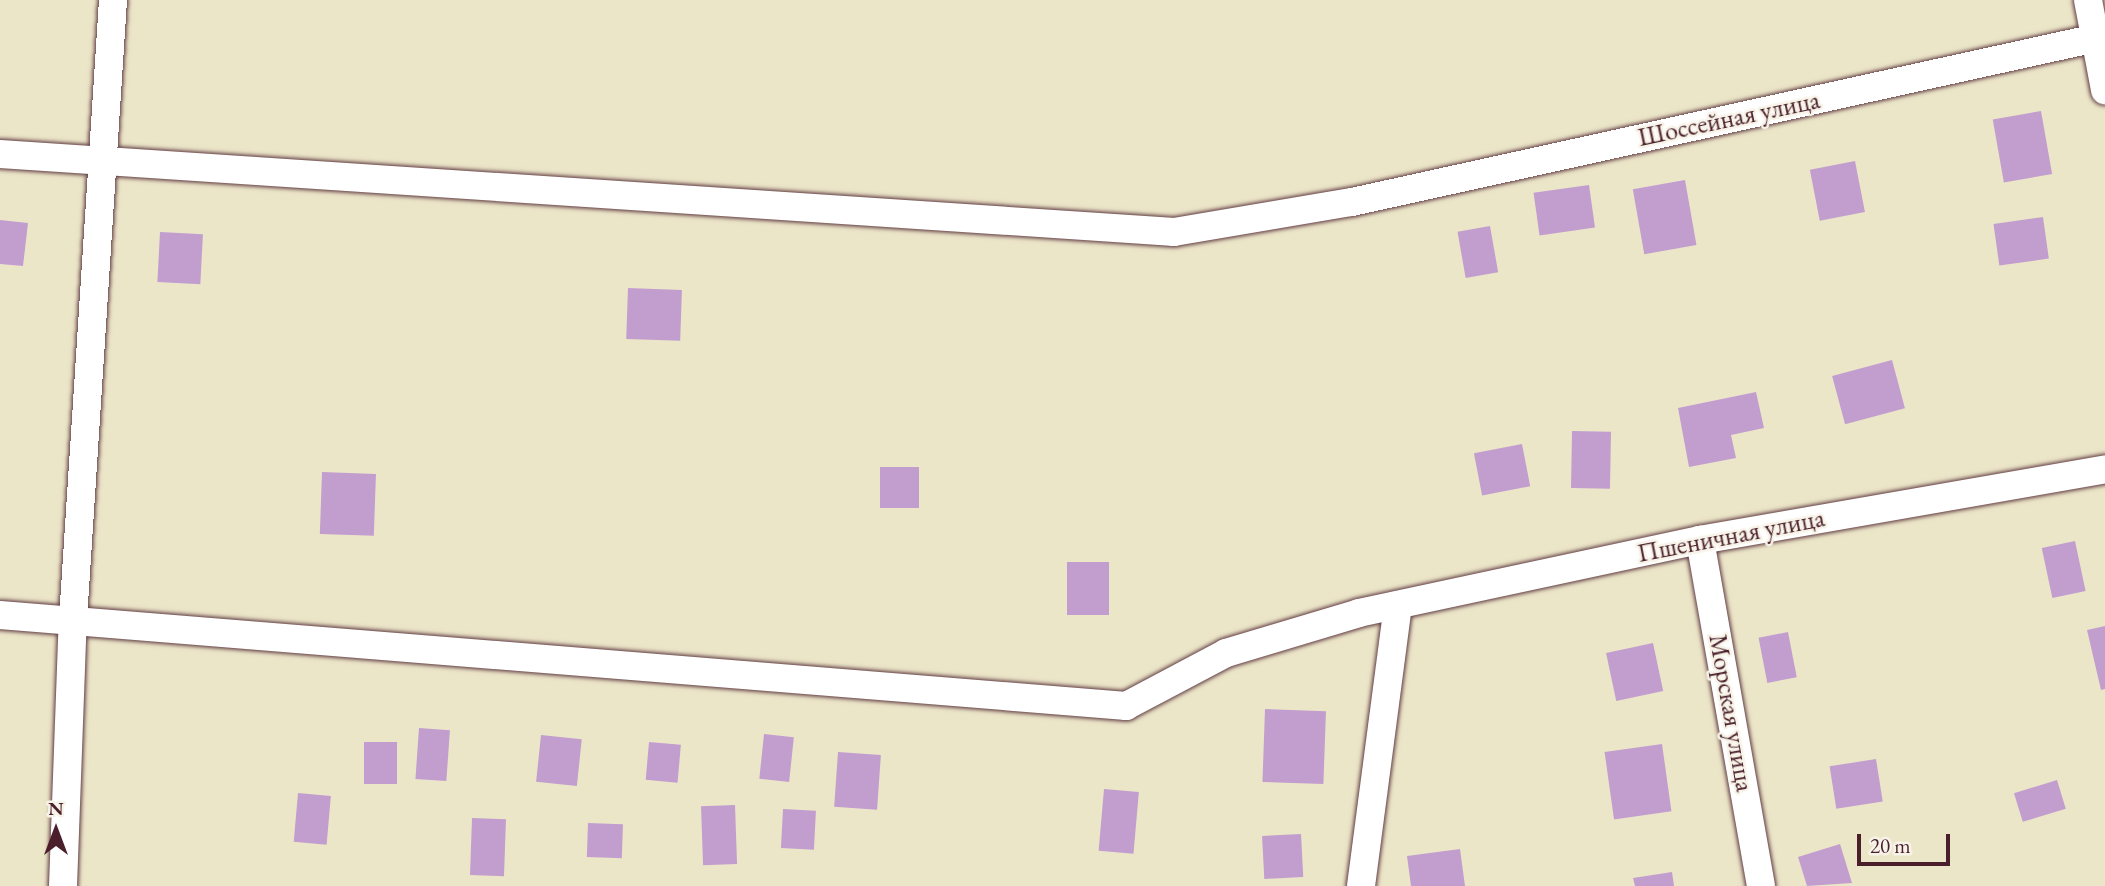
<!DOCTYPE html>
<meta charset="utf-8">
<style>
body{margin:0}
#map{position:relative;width:2105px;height:886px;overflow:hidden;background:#ece6c9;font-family:"EB Garamond",serif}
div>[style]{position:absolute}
.building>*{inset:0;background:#c29ecf;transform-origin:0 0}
.roads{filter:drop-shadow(0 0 2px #623d43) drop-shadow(0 0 2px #623d43)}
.street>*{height:28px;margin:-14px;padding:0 14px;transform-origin:14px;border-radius:14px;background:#fff}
span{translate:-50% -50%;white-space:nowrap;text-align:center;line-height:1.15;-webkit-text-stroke:5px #f7f3e8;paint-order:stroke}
.street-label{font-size:26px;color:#4a1f2b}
.north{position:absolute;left:21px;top:795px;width:70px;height:70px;-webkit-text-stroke:5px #f7f3e8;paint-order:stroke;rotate:0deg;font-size:19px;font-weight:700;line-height:28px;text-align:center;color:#4a1f2b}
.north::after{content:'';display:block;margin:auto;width:24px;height:32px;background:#4a1f2b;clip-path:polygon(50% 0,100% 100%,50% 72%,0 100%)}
.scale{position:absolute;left:1857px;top:834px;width:93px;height:32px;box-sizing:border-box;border:4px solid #4a1f2b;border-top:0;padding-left:9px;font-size:21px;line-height:24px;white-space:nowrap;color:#4a1f2b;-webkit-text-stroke:5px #f7f3e8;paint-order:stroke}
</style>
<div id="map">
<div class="building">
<i style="left:2041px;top:111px;width:64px;height:49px;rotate:80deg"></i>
<i style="left:1855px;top:161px;width:52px;height:46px;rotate:79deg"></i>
<i style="left:1685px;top:180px;width:66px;height:53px;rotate:80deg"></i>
<i style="left:1589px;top:185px;width:43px;height:56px;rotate:82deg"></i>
<i style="left:2043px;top:217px;width:42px;height:50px;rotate:82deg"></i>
<i style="clip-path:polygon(0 220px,28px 223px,23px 266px,0 264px)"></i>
<i style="left:1490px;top:226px;width:47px;height:33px;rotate:80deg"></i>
<i style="left:160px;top:232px;width:43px;height:50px;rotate:3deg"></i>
<i style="left:628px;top:288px;width:54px;height:51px;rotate:2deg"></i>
<i style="left:1892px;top:360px;width:50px;height:62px;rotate:75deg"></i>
<i style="clip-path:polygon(1756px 392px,1764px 428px,1731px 435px,1736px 458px,1689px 467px,1678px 408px)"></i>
<i style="left:1572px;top:431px;width:39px;height:57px;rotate:1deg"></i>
<i style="left:1522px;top:444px;width:43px;height:49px;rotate:79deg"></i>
<i style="left:880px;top:467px;width:39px;height:41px"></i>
<i style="left:322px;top:472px;width:54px;height:62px;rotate:2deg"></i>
<i style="left:2075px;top:541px;width:51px;height:34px;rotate:78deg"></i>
<i style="left:1067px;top:562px;width:42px;height:53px"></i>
<i style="clip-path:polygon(2105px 626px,2105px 689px,2101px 690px,2087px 630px)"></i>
<i style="left:1788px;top:632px;width:46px;height:30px;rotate:79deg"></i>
<i style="left:1653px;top:643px;width:49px;height:48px;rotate:78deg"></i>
<i style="left:1265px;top:709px;width:61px;height:73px;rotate:2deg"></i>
<i style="left:419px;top:728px;width:31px;height:51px;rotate:4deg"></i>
<i style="left:764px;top:734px;width:30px;height:45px;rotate:6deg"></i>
<i style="left:541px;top:735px;width:41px;height:47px;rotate:6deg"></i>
<i style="left:364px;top:742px;width:33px;height:42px"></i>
<i style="left:649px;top:742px;width:32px;height:38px;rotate:5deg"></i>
<i style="left:1662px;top:744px;width:68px;height:58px;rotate:82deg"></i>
<i style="left:838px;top:752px;width:43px;height:55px;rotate:4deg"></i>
<i style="left:1876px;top:759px;width:43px;height:47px;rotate:81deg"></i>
<i style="left:2057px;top:780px;width:30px;height:45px;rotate:73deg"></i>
<i style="left:1104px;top:789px;width:35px;height:62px;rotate:5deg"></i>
<i style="left:298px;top:793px;width:33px;height:49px;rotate:5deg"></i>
<i style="left:735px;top:805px;width:59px;height:34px;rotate:88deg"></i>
<i style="left:783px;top:809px;width:33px;height:39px;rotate:3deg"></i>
<i style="left:472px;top:818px;width:34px;height:57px;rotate:2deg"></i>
<i style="left:588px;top:823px;width:35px;height:34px;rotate:2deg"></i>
<i style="left:1301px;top:834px;width:43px;height:39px;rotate:87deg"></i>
<i style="clip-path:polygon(1840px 844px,1852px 883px,1807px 886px,1798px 857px)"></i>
<i style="clip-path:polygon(1460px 849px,1465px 886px,1411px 886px,1407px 856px)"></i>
<i style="clip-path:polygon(1672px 872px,1674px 886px,1635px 886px,1633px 878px)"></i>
</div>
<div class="roads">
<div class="street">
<i style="left:2088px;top:0;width:92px;rotate:79.3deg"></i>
<i style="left:0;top:154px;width:1177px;rotate:3.8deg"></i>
<i style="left:1174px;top:232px;width:181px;rotate:-9.6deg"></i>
<i style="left:1352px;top:202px;width:771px;rotate:-12.43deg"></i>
<i style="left:1700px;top:540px;width:351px;rotate:80deg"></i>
<i style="left:0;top:615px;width:1130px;rotate:4.62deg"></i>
<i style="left:1126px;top:706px;width:113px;rotate:-27.9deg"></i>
<i style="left:1226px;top:653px;width:139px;rotate:-16.7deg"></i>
<i style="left:1359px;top:613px;width:349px;rotate:-12.1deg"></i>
<i style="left:1700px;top:540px;width:411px;rotate:-9.9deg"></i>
<i style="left:63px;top:886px;width:267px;rotate:-87.9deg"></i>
<i style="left:73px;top:619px;width:620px;rotate:-86.3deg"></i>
<i style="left:1361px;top:886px;width:283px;rotate:-82.5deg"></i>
</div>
</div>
<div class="street-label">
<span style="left:1729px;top:119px;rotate:-12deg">Шоссейная улица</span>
<span style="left:1731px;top:536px;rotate:-11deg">Пшеничная улица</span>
<span style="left:1731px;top:713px;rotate:80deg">Морская улица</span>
</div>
<div class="north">N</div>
<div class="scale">20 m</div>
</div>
